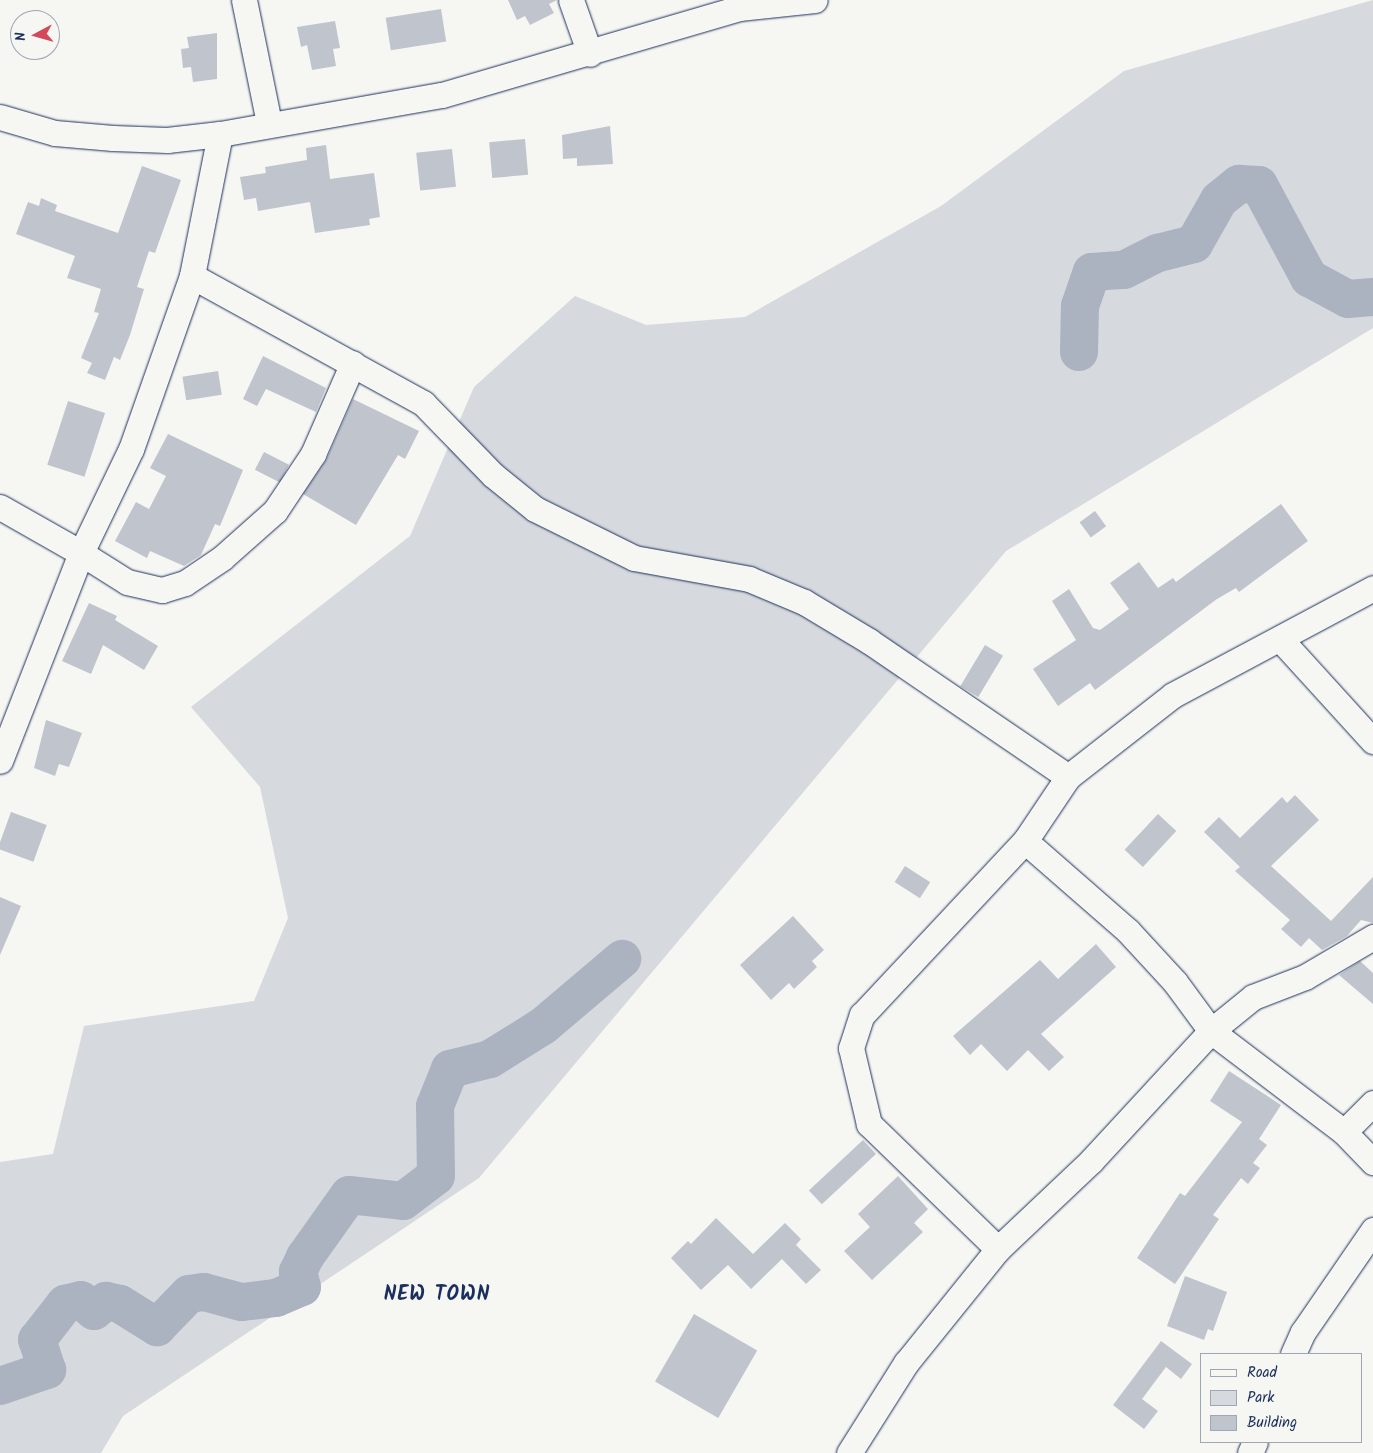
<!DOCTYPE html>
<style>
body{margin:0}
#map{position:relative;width:1373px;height:1453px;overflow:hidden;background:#f6f6f2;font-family:Kalam,sans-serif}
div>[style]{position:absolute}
.green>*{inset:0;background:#d6d9dd}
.river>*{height:38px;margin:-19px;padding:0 19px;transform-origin:19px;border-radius:19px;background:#abb2c0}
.building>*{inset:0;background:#c0c4cd;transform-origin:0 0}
.roads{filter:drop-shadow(0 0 1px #1b2f5e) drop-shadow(0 0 1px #1b2f5e)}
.street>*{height:25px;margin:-12.5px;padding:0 12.5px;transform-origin:12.5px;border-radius:12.5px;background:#f6f6f2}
span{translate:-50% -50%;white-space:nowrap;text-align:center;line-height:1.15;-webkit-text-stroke:4.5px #f6f6f2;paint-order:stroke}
.district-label{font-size:20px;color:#1b2f5e;font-weight:700;letter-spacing:1px}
.legend{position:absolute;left:1200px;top:1353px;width:162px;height:90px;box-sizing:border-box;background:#f6f6f2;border:1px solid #9ea6b7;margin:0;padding:6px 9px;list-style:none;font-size:15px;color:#1b2f5e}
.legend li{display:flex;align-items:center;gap:10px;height:25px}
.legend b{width:25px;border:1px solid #9ea6b7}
.north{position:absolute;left:10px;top:10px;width:50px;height:50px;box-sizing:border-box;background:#f6f6f2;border:1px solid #9ea6b7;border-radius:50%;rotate:264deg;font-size:14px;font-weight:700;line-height:20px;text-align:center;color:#1b2f5e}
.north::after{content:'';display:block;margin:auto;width:18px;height:22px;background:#d1495b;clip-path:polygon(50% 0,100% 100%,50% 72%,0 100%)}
</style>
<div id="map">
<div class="green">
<i style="clip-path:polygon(1373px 0,1373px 328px,1006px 551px,479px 1178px,123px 1416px,101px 1453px,0 1453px,0 1162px,53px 1154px,84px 1026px,254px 1001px,288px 918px,260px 787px,191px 707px,410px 536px,474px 387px,575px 296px,646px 325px,745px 317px,941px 206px,1124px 71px)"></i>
</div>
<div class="river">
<i style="left:1079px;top:352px;width:46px;rotate:-88.8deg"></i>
<i style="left:1080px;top:306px;width:36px;rotate:-71deg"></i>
<i style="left:1092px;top:272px;width:32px;rotate:-4deg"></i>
<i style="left:1124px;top:270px;width:38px;rotate:-27deg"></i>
<i style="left:1158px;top:253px;width:37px;rotate:-14deg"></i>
<i style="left:1194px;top:244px;width:51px;rotate:-60.4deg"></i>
<i style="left:1219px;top:200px;width:26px;rotate:-39deg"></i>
<i style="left:1239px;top:184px;width:20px;rotate:3deg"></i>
<i style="left:1259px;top:185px;width:106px;rotate:61.7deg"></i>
<i style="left:1309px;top:278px;width:44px;rotate:28.3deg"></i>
<i style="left:1348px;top:299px;width:25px;rotate:-5deg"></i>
<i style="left:0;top:1386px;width:50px;rotate:-18.8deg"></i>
<i style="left:47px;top:1370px;width:32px;rotate:-108deg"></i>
<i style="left:37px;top:1340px;width:46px;rotate:-52.1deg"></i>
<i style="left:65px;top:1304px;width:16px;rotate:-14deg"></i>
<i style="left:81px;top:1300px;width:17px;rotate:40deg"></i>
<i style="left:94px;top:1311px;width:16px;rotate:-40deg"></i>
<i style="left:106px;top:1301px;width:14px;rotate:12deg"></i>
<i style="left:120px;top:1304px;width:44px;rotate:31.9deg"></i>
<i style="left:157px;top:1327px;width:46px;rotate:-45.9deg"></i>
<i style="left:189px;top:1294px;width:15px;rotate:-8deg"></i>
<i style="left:204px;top:1292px;width:39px;rotate:15deg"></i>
<i style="left:242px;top:1302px;width:34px;rotate:-7deg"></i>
<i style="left:276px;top:1298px;width:28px;rotate:-23deg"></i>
<i style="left:302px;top:1287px;width:16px;rotate:-105deg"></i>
<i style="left:298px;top:1272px;width:17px;rotate:-65deg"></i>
<i style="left:305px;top:1257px;width:76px;rotate:-54.6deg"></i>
<i style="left:349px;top:1195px;width:54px;rotate:6.3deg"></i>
<i style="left:403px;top:1201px;width:41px;rotate:-37.1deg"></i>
<i style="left:436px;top:1176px;width:70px;rotate:-90.8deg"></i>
<i style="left:435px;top:1106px;width:40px;rotate:-68deg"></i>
<i style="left:450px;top:1069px;width:41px;rotate:-14deg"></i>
<i style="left:490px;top:1059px;width:62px;rotate:-31.9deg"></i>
<i style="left:543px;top:1026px;width:104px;rotate:-40.3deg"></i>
</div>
<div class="building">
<i style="clip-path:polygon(508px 0,557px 0,549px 4px,554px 13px,530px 25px,525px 16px,517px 20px)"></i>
<i style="left:441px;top:9px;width:33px;height:56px;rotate:81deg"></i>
<i style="clip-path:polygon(335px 21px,340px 48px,333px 49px,336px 66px,312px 70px,307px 45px,301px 47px,297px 27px)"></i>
<i style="clip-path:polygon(217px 33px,217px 79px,193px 82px,191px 67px,183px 68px,181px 49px,189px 48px,187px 37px)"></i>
<i style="clip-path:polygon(610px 126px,613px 164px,577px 166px,577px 158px,563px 159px,562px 135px)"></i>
<i style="left:525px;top:139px;width:36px;height:36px;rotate:85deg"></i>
<i style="clip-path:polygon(326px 145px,330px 179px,374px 173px,380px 217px,369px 219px,370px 225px,315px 233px,310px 202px,258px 211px,256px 198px,244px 200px,240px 177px,266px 173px,265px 167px,307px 160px,306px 148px)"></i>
<i style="left:452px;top:149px;width:38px;height:36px;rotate:84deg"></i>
<i style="clip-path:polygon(142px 166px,181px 180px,155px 253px,149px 251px,137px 287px,144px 289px,130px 335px,120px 360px,114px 357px,105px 380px,87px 373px,92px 363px,81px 358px,99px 313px,94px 312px,101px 289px,67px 278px,75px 256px,16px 234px,28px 202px,39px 206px,41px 198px,57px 205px,55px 211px,118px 233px)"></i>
<i style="clip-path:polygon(263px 356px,326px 388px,316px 412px,266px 389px,257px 406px,243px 399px)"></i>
<i style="left:218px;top:371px;width:24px;height:36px;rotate:81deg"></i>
<i style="clip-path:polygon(353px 399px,419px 431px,405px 459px,398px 455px,356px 525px,303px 494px,326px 460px)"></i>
<i style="left:68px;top:401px;width:39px;height:67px;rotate:18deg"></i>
<i style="clip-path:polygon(168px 434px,243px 470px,220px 526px,215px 524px,201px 555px,184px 566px,150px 551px,147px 558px,115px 541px,136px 502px,149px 509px,166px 476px,150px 468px)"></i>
<i style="left:264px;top:452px;width:28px;height:20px;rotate:27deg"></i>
<i style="clip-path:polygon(1281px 504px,1308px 541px,1239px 592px,1236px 588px,1217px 599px,1095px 690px,1090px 683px,1058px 706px,1033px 669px,1076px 640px,1052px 601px,1069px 589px,1093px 628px,1100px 630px,1129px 609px,1110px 583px,1139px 562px,1158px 588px,1173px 578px,1176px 582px)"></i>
<i style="left:1095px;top:511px;width:19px;height:19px;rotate:54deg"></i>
<i style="clip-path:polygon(89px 603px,117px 616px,115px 620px,158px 646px,144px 670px,103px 645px,91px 674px,62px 661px)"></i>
<i style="left:985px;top:645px;width:21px;height:48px;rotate:31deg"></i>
<i style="clip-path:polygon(46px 720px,82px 733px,69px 767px,59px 764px,55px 776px,34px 768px)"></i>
<i style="clip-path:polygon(1295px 795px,1319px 820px,1271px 866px,1331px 921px,1373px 877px,1373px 923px,1361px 920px,1347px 936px,1322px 950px,1309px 938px,1301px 947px,1281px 929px,1290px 920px,1235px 871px,1240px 867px,1204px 832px,1219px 817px,1240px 838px,1282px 797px,1287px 803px)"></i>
<i style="left:11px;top:812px;width:38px;height:39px;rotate:20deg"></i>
<i style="left:1158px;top:814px;width:25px;height:49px;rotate:43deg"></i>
<i style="left:905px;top:866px;width:30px;height:19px;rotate:33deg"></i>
<i style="clip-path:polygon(0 897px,21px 906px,0 955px)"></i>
<i style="clip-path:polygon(793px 916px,824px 950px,812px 961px,817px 967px,794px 989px,789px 983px,771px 1000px,740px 965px)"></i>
<i style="clip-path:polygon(1096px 944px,1116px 967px,1041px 1034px,1064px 1057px,1049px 1071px,1028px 1050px,1007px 1071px,981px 1044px,970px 1055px,953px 1036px,1040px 960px,1058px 979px)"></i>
<i style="clip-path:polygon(1360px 961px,1373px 973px,1373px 1004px,1339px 975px)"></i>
<i style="clip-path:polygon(1229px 1071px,1281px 1105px,1259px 1139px,1267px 1145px,1253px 1163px,1260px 1168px,1248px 1184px,1241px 1178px,1213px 1215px,1219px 1219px,1175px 1284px,1137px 1258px,1180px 1193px,1185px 1196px,1242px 1122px,1210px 1101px)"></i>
<i style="left:863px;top:1140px;width:19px;height:74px;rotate:47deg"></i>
<i style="clip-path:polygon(898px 1176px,928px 1209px,914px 1223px,923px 1232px,872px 1280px,844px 1251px,870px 1227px,858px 1214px)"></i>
<i style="clip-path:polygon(716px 1218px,753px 1254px,785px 1223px,801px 1239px,796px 1245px,821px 1270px,806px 1284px,782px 1259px,751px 1289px,728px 1265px,701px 1290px,671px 1258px,688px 1241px,691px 1244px)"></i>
<i style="clip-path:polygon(1185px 1276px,1227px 1292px,1213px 1331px,1208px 1329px,1204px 1340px,1167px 1326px)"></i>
<i style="left:694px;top:1314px;width:73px;height:78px;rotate:30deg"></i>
<i style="clip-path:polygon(1161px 1341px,1192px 1364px,1181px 1379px,1166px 1367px,1142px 1399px,1158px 1411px,1144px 1429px,1113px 1405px)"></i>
</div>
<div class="roads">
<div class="street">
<i style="left:244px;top:0;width:126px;rotate:78.5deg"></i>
<i style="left:571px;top:0;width:57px;rotate:70.6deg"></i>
<i style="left:0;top:117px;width:57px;rotate:16.2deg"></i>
<i style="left:55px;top:133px;width:58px;rotate:4.9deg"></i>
<i style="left:113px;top:138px;width:54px;rotate:2.1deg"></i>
<i style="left:167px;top:140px;width:53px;rotate:-6.5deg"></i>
<i style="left:220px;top:134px;width:225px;rotate:-10deg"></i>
<i style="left:442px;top:95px;width:309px;rotate:-16.3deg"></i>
<i style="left:739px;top:8px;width:76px;rotate:-6deg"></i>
<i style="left:220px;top:134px;width:145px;rotate:101.2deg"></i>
<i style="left:192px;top:276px;width:183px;rotate:109.4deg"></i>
<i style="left:131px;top:449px;width:115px;rotate:115.7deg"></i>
<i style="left:81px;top:553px;width:54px;rotate:32.2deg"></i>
<i style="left:127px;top:582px;width:36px;rotate:13deg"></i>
<i style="left:162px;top:590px;width:24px;rotate:-17deg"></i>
<i style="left:185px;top:583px;width:45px;rotate:-34deg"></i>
<i style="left:222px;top:558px;width:71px;rotate:-41.6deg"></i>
<i style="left:275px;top:511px;width:69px;rotate:-56.3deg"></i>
<i style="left:313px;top:454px;width:99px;rotate:-66.3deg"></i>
<i style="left:192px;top:276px;width:264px;rotate:28.8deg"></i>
<i style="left:423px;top:403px;width:100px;rotate:45.8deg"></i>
<i style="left:493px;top:475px;width:54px;rotate:39deg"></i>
<i style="left:535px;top:509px;width:110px;rotate:26.3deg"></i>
<i style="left:634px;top:558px;width:117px;rotate:10.3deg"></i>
<i style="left:749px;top:579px;width:60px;rotate:22.7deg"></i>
<i style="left:804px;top:602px;width:76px;rotate:31deg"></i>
<i style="left:869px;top:641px;width:241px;rotate:34.3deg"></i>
<i style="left:0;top:507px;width:93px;rotate:29.6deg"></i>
<i style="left:81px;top:553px;width:223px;rotate:111.3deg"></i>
<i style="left:1281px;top:640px;width:137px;rotate:47.7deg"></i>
<i style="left:1025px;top:841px;width:137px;rotate:41.1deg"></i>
<i style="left:1128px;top:931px;width:69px;rotate:47.3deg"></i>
<i style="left:1175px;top:982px;width:61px;rotate:53.7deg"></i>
<i style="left:1211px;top:1031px;width:167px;rotate:37.2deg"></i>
<i style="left:1344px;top:1132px;width:42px;rotate:46deg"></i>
<i style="left:1344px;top:1132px;width:41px;rotate:-45deg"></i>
<i style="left:998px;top:1249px;width:180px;rotate:-135.9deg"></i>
<i style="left:869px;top:1124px;width:78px;rotate:-103.3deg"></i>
<i style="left:851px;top:1048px;width:35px;rotate:-72deg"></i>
<i style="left:862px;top:1015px;width:238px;rotate:-46.9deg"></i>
<i style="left:1025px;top:841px;width:77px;rotate:-56.1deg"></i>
<i style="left:1068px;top:777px;width:133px;rotate:-38deg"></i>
<i style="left:1173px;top:695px;width:227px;rotate:-28.1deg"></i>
<i style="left:1293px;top:1354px;width:24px;rotate:-66deg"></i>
<i style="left:1303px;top:1332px;width:124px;rotate:-55.5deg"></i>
<i style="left:849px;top:1453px;width:107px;rotate:-57.7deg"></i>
<i style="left:906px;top:1363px;width:146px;rotate:-51.1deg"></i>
<i style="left:998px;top:1249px;width:128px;rotate:-43.4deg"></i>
<i style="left:1091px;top:1161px;width:177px;rotate:-47.3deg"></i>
<i style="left:1211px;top:1031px;width:54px;rotate:-39deg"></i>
<i style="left:1253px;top:997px;width:56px;rotate:-21deg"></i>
<i style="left:1305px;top:977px;width:79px;rotate:-30.5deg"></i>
<i style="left:1250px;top:1453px;width:12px;rotate:-66deg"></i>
</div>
</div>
<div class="district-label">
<span style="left:437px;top:1295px">NEW TOWN</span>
</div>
<ul class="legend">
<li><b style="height:6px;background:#f6f6f2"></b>Road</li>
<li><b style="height:14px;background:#d6d9dd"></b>Park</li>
<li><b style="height:14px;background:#c0c4cd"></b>Building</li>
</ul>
<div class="north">N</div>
</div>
